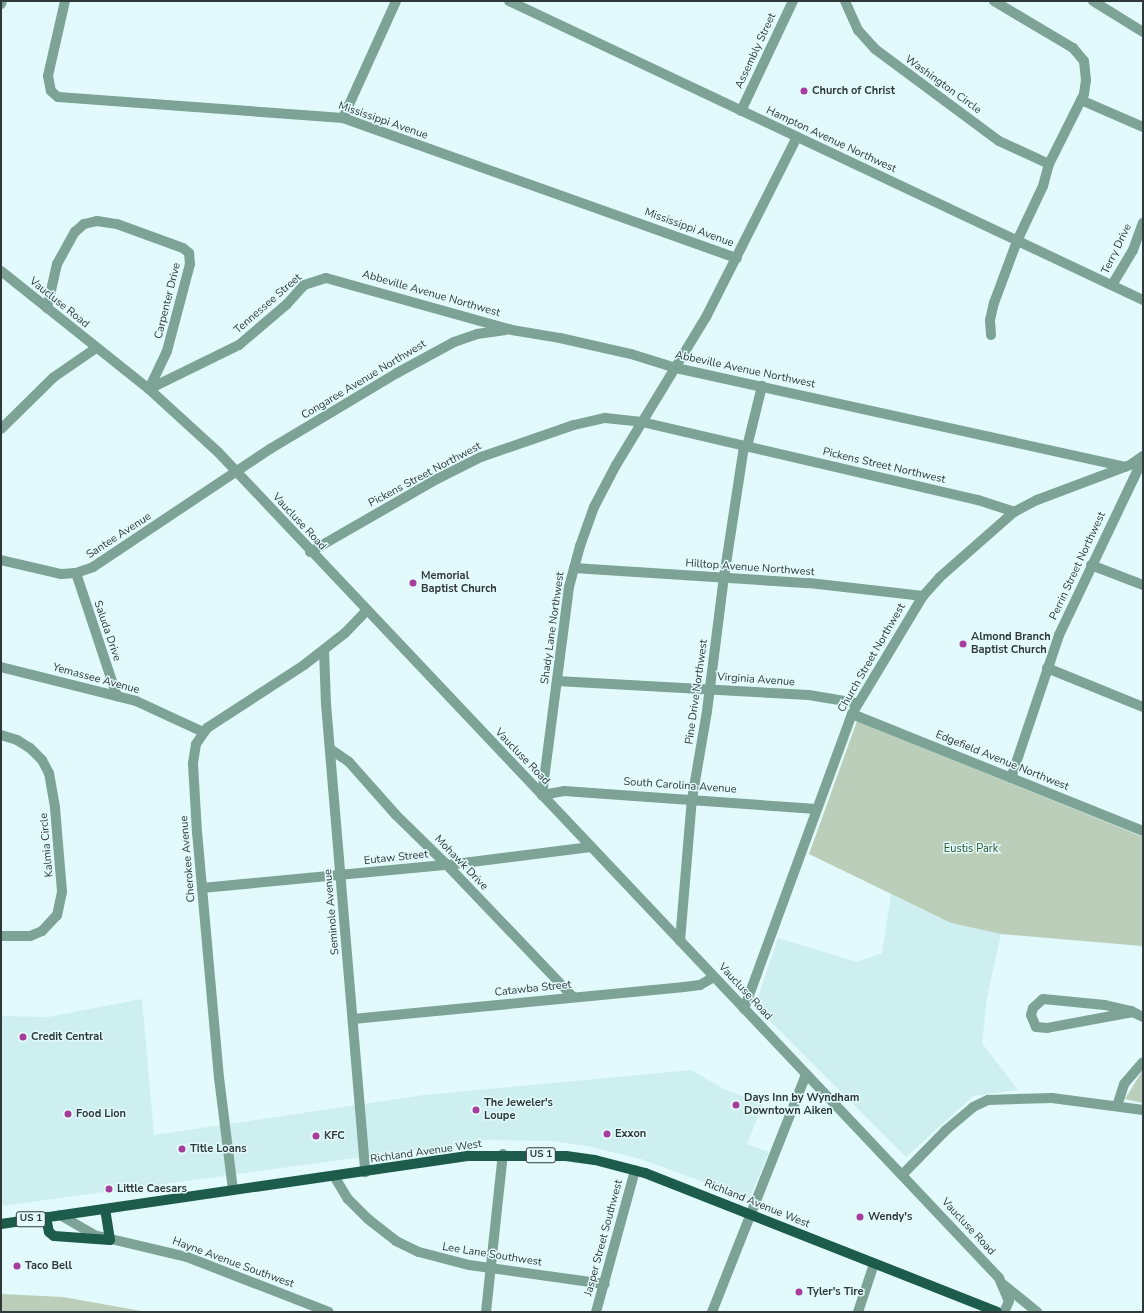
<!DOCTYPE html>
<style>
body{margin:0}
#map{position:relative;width:1144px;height:1313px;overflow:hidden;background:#e2fafb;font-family:"Nunito Sans",sans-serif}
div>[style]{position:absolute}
.built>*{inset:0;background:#ceeff0}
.green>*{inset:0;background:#baceb9}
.minor>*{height:10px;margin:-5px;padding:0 5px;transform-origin:5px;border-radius:5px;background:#7da396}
.major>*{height:10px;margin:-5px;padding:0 5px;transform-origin:5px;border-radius:5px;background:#1d5c4b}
.dots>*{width:11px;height:11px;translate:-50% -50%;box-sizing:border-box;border:2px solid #e2fafb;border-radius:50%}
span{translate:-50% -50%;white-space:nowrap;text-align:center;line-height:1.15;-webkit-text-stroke:3px #e2fafb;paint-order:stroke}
.shield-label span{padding:1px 3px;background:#e2fafb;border:1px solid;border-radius:3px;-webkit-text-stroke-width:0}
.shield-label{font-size:10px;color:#303939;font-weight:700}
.street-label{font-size:11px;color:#303939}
.poi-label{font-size:11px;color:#303939;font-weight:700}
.left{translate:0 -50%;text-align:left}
.park-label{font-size:11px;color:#2c522e}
.frame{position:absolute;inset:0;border:2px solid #303939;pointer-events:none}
</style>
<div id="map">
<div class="built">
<i style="clip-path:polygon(891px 894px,951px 923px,1001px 934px,987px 997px,982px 1043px,1018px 1090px,973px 1096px,906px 1157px,755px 1006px,778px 938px,857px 962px,882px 953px)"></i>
<i style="clip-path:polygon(142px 999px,154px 1135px,424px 1095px,691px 1070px,724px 1089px,763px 1104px,747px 1144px,769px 1152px,749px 1199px,641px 1159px,587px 1146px,552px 1141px,488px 1140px,1px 1206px,1px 1016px,48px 1017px)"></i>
</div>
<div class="green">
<i style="clip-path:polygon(857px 721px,1143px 837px,1143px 949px,1142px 946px,1001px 934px,951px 923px,809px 854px)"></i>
<i style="clip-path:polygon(1143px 1070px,1143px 1103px,1125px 1099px)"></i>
<i style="clip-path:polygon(1px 1294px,63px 1297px,147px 1312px,1px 1312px)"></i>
</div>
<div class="minor">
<i style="left:65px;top:1px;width:77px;rotate:102.8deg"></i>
<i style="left:48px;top:76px;width:15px;rotate:79deg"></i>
<i style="left:51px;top:91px;width:9px;rotate:41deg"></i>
<i style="left:58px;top:97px;width:286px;rotate:4.2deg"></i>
<i style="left:343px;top:118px;width:418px;rotate:19.6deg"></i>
<i style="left:509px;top:1px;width:701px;rotate:25.25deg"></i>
<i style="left:845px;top:1px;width:32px;rotate:66deg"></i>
<i style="left:858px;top:30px;width:25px;rotate:48deg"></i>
<i style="left:875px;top:49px;width:154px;rotate:36.6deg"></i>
<i style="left:999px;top:141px;width:55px;rotate:24.7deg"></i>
<i style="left:1093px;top:1px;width:59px;rotate:31.8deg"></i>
<i style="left:1px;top:4px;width:3px;rotate:-72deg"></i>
<i style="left:1081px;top:100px;width:68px;rotate:23.5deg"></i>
<i style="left:741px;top:111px;width:122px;rotate:-64.7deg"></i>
<i style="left:343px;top:118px;width:128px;rotate:-65.6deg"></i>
<i style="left:797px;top:137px;width:202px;rotate:116.8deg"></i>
<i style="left:706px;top:317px;width:173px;rotate:121.3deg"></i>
<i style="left:616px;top:465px;width:47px;rotate:117.6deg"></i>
<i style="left:594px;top:507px;width:41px;rotate:109.7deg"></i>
<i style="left:580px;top:546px;width:42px;rotate:105deg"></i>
<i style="left:569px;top:587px;width:210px;rotate:97.4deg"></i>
<i style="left:542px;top:795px;width:22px;rotate:-10deg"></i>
<i style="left:564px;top:791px;width:253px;rotate:4.1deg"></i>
<i style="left:1px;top:271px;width:189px;rotate:38.6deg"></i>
<i style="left:149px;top:389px;width:93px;rotate:42.4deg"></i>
<i style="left:218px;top:452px;width:1137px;rotate:46.6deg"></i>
<i style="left:999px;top:1278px;width:25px;rotate:67deg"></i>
<i style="left:1009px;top:1301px;width:12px;rotate:114deg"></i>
<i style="left:1112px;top:285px;width:41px;rotate:-59deg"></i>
<i style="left:1133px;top:250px;width:29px;rotate:-70deg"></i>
<i style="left:47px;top:308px;width:45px;rotate:-77.2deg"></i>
<i style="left:57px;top:264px;width:37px;rotate:-61deg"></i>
<i style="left:75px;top:232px;width:12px;rotate:-42deg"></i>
<i style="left:84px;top:224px;width:13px;rotate:-13deg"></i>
<i style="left:97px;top:221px;width:20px;rotate:9deg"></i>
<i style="left:117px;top:224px;width:70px;rotate:20deg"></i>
<i style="left:183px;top:248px;width:8px;rotate:40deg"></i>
<i style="left:189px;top:253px;width:11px;rotate:85deg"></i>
<i style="left:190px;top:264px;width:90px;rotate:104.8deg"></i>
<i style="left:167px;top:351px;width:42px;rotate:115.3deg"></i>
<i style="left:991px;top:335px;width:15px;rotate:-94deg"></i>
<i style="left:990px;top:320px;width:17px;rotate:-77deg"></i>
<i style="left:994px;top:303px;width:66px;rotate:-69.6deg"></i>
<i style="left:1017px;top:241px;width:61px;rotate:-64.7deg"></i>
<i style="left:1043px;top:186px;width:23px;rotate:-75deg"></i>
<i style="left:1049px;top:164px;width:78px;rotate:-63.4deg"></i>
<i style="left:1084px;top:94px;width:14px;rotate:-82deg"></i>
<i style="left:1086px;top:80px;width:19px;rotate:-96deg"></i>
<i style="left:1084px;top:61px;width:17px;rotate:-130deg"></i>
<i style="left:1073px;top:48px;width:92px;rotate:-149.3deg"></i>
<i style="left:149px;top:389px;width:100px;rotate:-26.1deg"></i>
<i style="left:239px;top:345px;width:63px;rotate:-40.5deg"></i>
<i style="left:287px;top:304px;width:25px;rotate:-48deg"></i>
<i style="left:304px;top:285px;width:23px;rotate:-18deg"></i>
<i style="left:326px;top:278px;width:193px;rotate:15.6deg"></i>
<i style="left:512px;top:330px;width:49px;rotate:9.5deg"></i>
<i style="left:560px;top:338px;width:73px;rotate:12.7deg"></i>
<i style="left:631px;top:354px;width:47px;rotate:17.3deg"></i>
<i style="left:676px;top:368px;width:460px;rotate:12.4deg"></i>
<i style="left:1px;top:429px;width:74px;rotate:-44.5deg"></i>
<i style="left:54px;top:377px;width:51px;rotate:-34.6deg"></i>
<i style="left:747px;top:447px;width:63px;rotate:-76.2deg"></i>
<i style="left:310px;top:552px;width:146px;rotate:-29.9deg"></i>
<i style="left:437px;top:479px;width:49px;rotate:-26.6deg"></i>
<i style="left:481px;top:457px;width:98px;rotate:-19deg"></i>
<i style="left:574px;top:425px;width:32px;rotate:-13deg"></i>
<i style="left:605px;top:418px;width:37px;rotate:6deg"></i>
<i style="left:642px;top:422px;width:345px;rotate:13.1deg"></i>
<i style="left:978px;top:500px;width:38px;rotate:18deg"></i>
<i style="left:1px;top:560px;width:62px;rotate:13.1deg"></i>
<i style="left:61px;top:574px;width:15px;rotate:-4deg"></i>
<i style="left:76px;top:573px;width:18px;rotate:-19deg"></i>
<i style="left:93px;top:567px;width:213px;rotate:-33.7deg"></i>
<i style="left:270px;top:449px;width:148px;rotate:-30.9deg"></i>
<i style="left:397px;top:373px;width:65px;rotate:-28.5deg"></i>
<i style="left:454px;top:342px;width:24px;rotate:-19deg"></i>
<i style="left:477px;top:334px;width:29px;rotate:-8deg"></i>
<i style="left:1091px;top:565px;width:56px;rotate:21deg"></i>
<i style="left:574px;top:568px;width:235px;rotate:3.7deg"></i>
<i style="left:809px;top:583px;width:115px;rotate:6.5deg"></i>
<i style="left:76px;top:573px;width:130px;rotate:71.6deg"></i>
<i style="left:324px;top:650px;width:54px;rotate:87.9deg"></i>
<i style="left:326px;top:704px;width:470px;rotate:85.2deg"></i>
<i style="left:1px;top:667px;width:139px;rotate:14.1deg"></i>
<i style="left:136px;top:701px;width:74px;rotate:24.8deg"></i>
<i style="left:1047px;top:668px;width:104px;rotate:22.1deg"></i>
<i style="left:557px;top:681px;width:252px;rotate:3.2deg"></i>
<i style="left:809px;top:695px;width:49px;rotate:9.5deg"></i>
<i style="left:852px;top:714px;width:314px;rotate:21.9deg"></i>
<i style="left:1px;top:735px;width:17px;rotate:17deg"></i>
<i style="left:17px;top:740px;width:15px;rotate:32deg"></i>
<i style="left:30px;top:748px;width:17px;rotate:45deg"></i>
<i style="left:42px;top:760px;width:15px;rotate:62deg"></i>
<i style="left:49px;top:773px;width:36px;rotate:80deg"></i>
<i style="left:55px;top:808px;width:84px;rotate:85.2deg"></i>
<i style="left:62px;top:892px;width:24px;rotate:102deg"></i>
<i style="left:57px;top:915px;width:22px;rotate:133deg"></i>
<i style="left:42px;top:931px;width:13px;rotate:157deg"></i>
<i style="left:30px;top:936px;width:29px;rotate:180deg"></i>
<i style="left:330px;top:749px;width:23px;rotate:34deg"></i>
<i style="left:349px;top:762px;width:71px;rotate:48.4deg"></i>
<i style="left:396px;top:815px;width:71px;rotate:44.4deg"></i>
<i style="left:447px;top:865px;width:182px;rotate:46.3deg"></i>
<i style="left:1011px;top:778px;width:151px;rotate:-71.4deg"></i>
<i style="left:1059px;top:635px;width:195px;rotate:-64.5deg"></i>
<i style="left:202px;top:888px;width:246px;rotate:-5.4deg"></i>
<i style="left:447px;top:865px;width:145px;rotate:-7.1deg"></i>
<i style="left:680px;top:941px;width:143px;rotate:-85.2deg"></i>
<i style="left:692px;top:799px;width:89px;rotate:-80.3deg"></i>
<i style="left:707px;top:711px;width:135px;rotate:-82.8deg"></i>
<i style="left:724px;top:577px;width:132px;rotate:-81.3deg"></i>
<i style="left:744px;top:1009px;width:314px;rotate:-69.9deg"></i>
<i style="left:852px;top:714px;width:138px;rotate:-59deg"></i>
<i style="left:923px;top:596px;width:25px;rotate:-48deg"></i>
<i style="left:940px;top:577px;width:98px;rotate:-41.3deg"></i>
<i style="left:1014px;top:512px;width:26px;rotate:-28deg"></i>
<i style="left:1037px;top:500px;width:99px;rotate:-20.6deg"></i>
<i style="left:1130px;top:465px;width:16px;rotate:-35deg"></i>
<i style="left:1133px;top:1012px;width:87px;rotate:169.5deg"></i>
<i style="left:1047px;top:1028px;width:11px;rotate:-175deg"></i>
<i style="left:1036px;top:1027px;width:13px;rotate:-113deg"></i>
<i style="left:1031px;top:1015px;width:7px;rotate:-74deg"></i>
<i style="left:1033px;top:1008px;width:13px;rotate:-42deg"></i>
<i style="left:1043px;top:999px;width:62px;rotate:5.5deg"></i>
<i style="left:1105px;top:1005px;width:27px;rotate:13deg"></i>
<i style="left:1131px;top:1011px;width:13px;rotate:27deg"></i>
<i style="left:353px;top:1019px;width:333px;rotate:-5.5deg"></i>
<i style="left:684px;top:987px;width:16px;rotate:-7deg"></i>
<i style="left:700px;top:985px;width:16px;rotate:-30deg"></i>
<i style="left:1117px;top:1106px;width:23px;rotate:-72deg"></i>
<i style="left:1124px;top:1084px;width:29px;rotate:-49deg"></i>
<i style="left:902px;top:1175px;width:63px;rotate:-45.6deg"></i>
<i style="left:946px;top:1130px;width:35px;rotate:-40deg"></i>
<i style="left:973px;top:1107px;width:17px;rotate:-25deg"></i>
<i style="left:988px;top:1100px;width:64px;rotate:-1.8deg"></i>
<i style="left:1052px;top:1098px;width:92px;rotate:7.5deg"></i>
<i style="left:334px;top:1176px;width:27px;rotate:59deg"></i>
<i style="left:348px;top:1199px;width:28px;rotate:45deg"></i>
<i style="left:368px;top:1219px;width:36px;rotate:38deg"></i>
<i style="left:396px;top:1241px;width:25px;rotate:26deg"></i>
<i style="left:419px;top:1252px;width:52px;rotate:14.6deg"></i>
<i style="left:469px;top:1265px;width:137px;rotate:8deg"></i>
<i style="left:233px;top:1190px;width:113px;rotate:-97.1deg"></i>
<i style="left:219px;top:1078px;width:246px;rotate:-95.1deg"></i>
<i style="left:197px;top:833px;width:70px;rotate:-93.3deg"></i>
<i style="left:193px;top:763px;width:19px;rotate:-81deg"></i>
<i style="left:196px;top:744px;width:19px;rotate:-55deg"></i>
<i style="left:207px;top:728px;width:116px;rotate:-33deg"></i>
<i style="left:304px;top:665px;width:52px;rotate:-38deg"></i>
<i style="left:345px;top:633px;width:30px;rotate:-46deg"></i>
<i style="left:60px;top:1215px;width:39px;rotate:30deg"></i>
<i style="left:94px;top:1235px;width:96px;rotate:13.3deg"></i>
<i style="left:187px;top:1257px;width:152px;rotate:21.2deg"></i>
<i style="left:1004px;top:1285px;width:43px;rotate:39.3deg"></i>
<i style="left:486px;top:1312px;width:159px;rotate:-83.9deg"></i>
<i style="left:596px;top:1312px;width:147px;rotate:-74.6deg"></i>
<i style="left:712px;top:1312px;width:255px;rotate:-68.4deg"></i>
<i style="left:858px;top:1312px;width:51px;rotate:-71.6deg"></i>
</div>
<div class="major">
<i style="left:46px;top:1217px;width:15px;rotate:79deg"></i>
<i style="left:49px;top:1232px;width:6px;rotate:39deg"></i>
<i style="left:54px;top:1236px;width:56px;rotate:4.1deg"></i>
<i style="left:110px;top:1240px;width:31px;rotate:-99deg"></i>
<i style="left:1px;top:1224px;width:473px;rotate:-8.3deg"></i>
<i style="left:469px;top:1156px;width:97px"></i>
<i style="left:566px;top:1156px;width:29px;rotate:8deg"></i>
<i style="left:595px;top:1160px;width:52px;rotate:14.6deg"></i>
<i style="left:645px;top:1173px;width:378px;rotate:21.5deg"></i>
</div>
<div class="dots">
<i style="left:804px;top:91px;background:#a73c9d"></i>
<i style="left:413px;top:583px;background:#a73c9d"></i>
<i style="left:963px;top:644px;background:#a73c9d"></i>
<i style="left:23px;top:1037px;background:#a73c9d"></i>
<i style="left:736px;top:1105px;background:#a73c9d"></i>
<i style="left:476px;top:1110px;background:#a73c9d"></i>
<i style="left:68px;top:1114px;background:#a73c9d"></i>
<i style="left:607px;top:1134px;background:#a73c9d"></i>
<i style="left:316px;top:1136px;background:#a73c9d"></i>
<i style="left:182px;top:1149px;background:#a73c9d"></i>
<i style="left:109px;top:1189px;background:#a73c9d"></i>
<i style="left:860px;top:1217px;background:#a73c9d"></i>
<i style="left:17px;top:1266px;background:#a73c9d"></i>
<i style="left:799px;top:1292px;background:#a73c9d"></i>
</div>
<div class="shield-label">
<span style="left:541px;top:1155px">US 1</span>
<span style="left:31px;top:1219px">US 1</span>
</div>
<div class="street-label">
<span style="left:756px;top:51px;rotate:-65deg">Assembly Street</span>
<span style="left:943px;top:85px;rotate:36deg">Washington Circle</span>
<span style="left:383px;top:121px;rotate:19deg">Mississippi Avenue</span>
<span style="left:831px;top:140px;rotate:25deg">Hampton Avenue Northwest</span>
<span style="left:689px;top:228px;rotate:20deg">Mississippi Avenue</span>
<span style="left:1117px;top:249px;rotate:-64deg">Terry Drive</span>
<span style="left:431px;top:294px;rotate:16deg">Abbeville Avenue Northwest</span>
<span style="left:168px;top:301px;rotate:-76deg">Carpenter Drive</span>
<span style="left:59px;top:303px;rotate:39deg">Vaucluse Road</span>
<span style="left:268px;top:304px;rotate:-41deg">Tennessee Street</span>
<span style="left:745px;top:370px;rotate:12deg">Abbeville Avenue Northwest</span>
<span style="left:364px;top:380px;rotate:-31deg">Congaree Avenue Northwest</span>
<span style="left:884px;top:466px;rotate:13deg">Pickens Street Northwest</span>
<span style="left:425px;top:475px;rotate:-28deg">Pickens Street Northwest</span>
<span style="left:299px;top:522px;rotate:47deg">Vaucluse Road</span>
<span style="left:119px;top:536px;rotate:-33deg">Santee Avenue</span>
<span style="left:1078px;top:566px;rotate:-65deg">Perrin Street Northwest</span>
<span style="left:750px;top:568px;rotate:4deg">Hilltop Avenue Northwest</span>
<span style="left:553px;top:628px;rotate:-82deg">Shady Lane Northwest</span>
<span style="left:107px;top:631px;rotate:71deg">Saluda Drive</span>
<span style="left:872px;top:658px;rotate:-60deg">Church Street Northwest</span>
<span style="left:96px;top:679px;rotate:15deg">Yemassee Avenue</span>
<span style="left:756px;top:680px;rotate:4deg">Virginia Avenue</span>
<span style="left:697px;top:692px;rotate:-82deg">Pine Drive Northwest</span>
<span style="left:522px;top:757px;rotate:46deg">Vaucluse Road</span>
<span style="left:1002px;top:761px;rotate:22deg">Edgefield Avenue Northwest</span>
<span style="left:680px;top:786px;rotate:4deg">South Carolina Avenue</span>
<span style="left:47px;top:845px;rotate:-95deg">Kalmia Circle</span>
<span style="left:396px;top:858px;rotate:-6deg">Eutaw Street</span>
<span style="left:188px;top:859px;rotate:-95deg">Cherokee Avenue</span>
<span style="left:461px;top:863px;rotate:46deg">Mohawk Drive</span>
<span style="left:332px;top:912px;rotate:-95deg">Seminole Avenue</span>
<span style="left:533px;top:989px;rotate:-6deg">Catawba Street</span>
<span style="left:745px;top:992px;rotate:47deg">Vaucluse Road</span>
<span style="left:426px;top:1152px;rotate:-8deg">Richland Avenue West</span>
<span style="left:757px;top:1204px;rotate:22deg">Richland Avenue West</span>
<span style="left:968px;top:1227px;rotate:47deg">Vaucluse Road</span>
<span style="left:604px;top:1238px;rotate:-75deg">Jasper Street Southwest</span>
<span style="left:492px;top:1255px;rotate:9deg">Lee Lane Southwest</span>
<span style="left:233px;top:1263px;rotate:20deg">Hayne Avenue Southwest</span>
</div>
<div class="poi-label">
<span class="left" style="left:812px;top:91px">Church of Christ</span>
<span class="left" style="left:421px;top:583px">Memorial<br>Baptist Church</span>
<span class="left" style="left:971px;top:644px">Almond Branch<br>Baptist Church</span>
<span class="left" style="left:31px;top:1037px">Credit Central</span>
<span class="left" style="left:744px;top:1105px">Days Inn by Wyndham<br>Downtown Aiken</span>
<span class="left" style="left:484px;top:1110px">The Jeweler's<br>Loupe</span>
<span class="left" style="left:76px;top:1114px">Food Lion</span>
<span class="left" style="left:615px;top:1134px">Exxon</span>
<span class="left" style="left:324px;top:1136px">KFC</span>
<span class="left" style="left:190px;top:1149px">Title Loans</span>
<span class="left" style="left:117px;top:1189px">Little Caesars</span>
<span class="left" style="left:868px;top:1217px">Wendy's</span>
<span class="left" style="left:25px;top:1266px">Taco Bell</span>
<span class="left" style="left:807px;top:1292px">Tyler's Tire</span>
</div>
<div class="park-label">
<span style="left:971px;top:849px">Eustis Park</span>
</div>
<div class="frame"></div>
</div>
